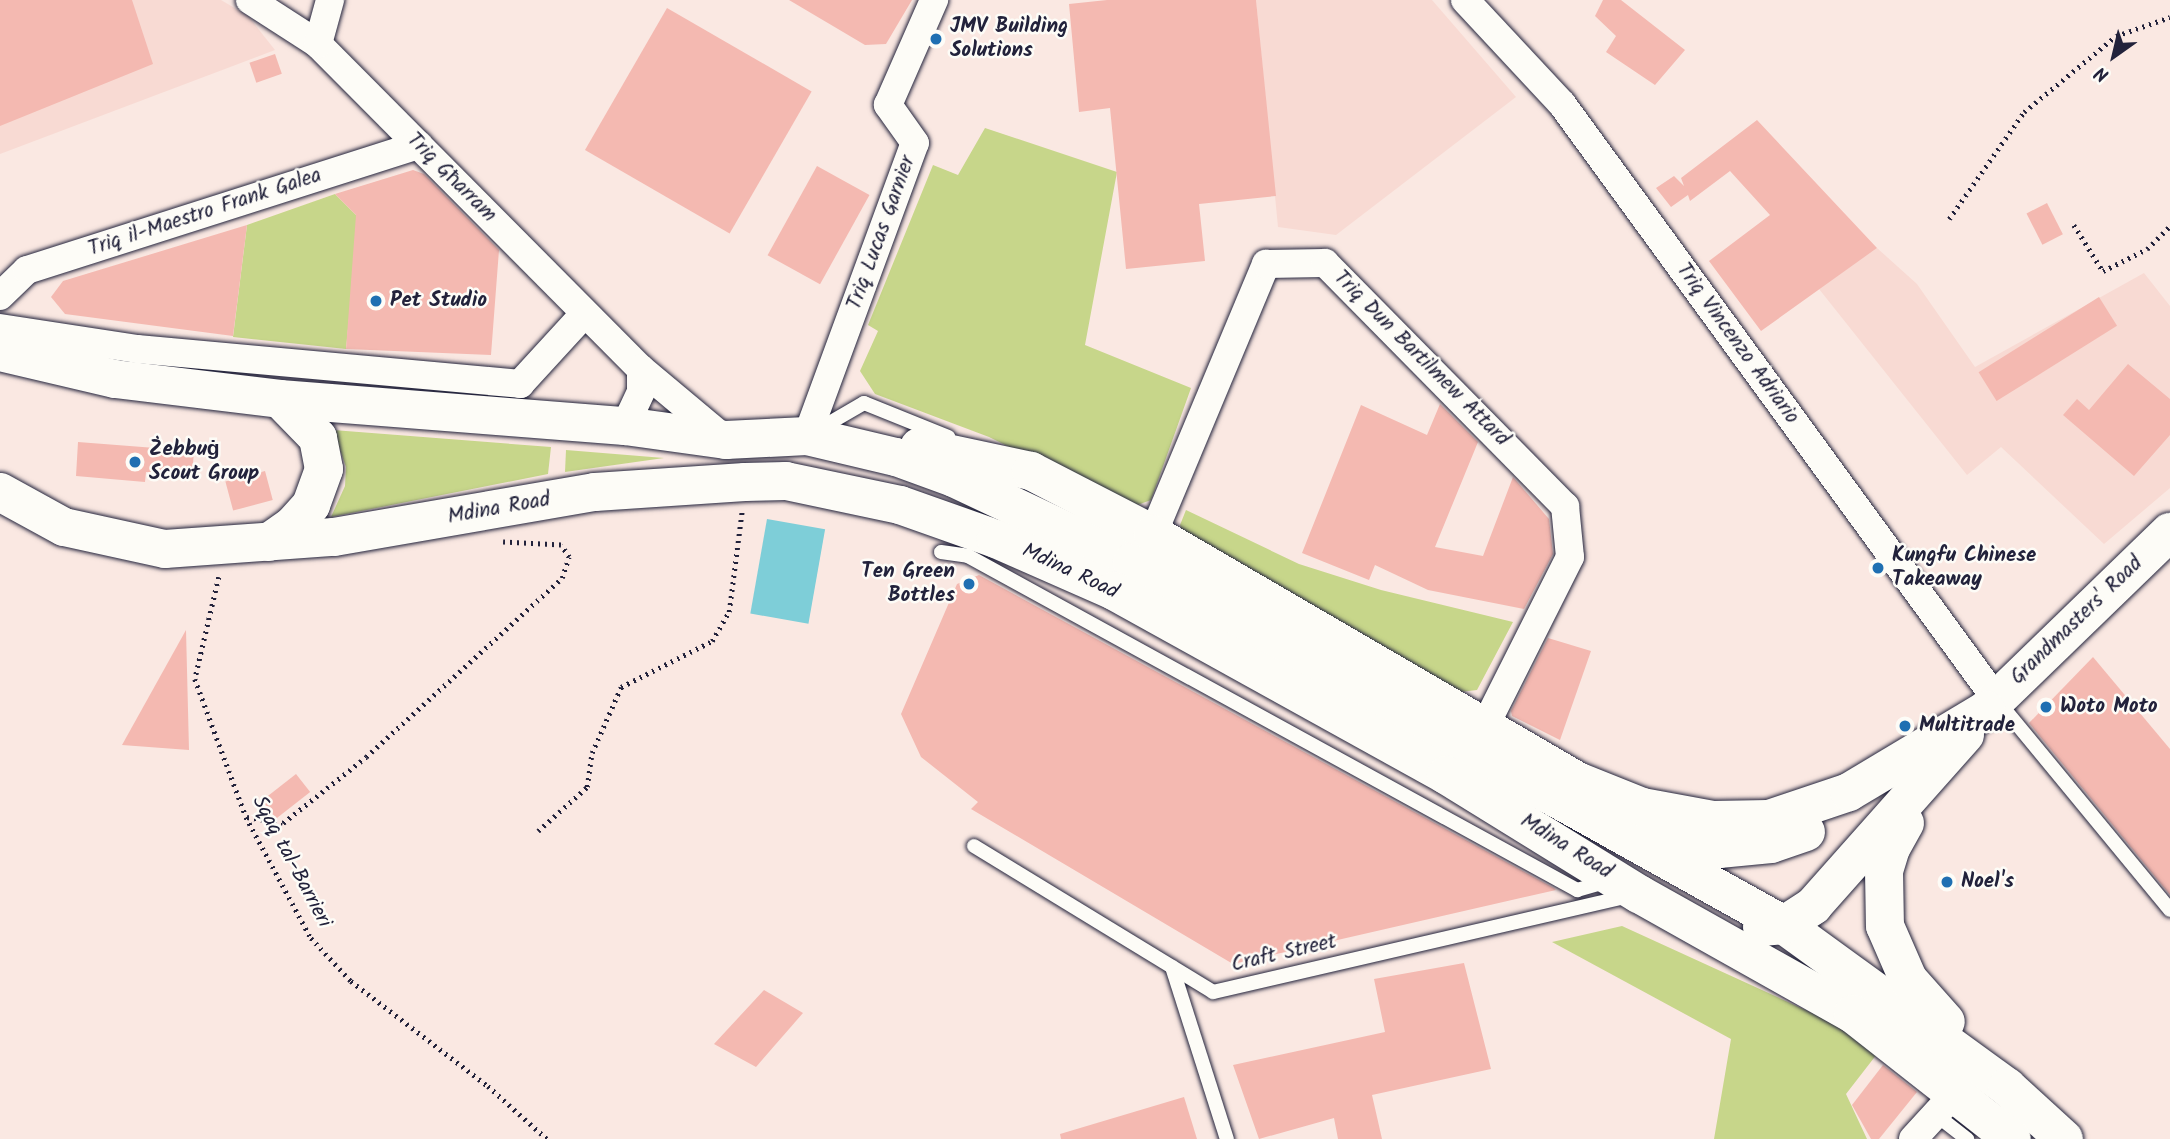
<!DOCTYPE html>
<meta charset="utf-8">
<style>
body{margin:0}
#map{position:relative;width:2170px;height:1139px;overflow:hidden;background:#fae8e2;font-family:Kalam,sans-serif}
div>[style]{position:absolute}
.built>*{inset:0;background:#f8dad3}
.green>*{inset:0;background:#c7d68a}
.water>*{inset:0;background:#7eced8;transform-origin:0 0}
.building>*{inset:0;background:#f4b9b1;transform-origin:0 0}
.path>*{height:4.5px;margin-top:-2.25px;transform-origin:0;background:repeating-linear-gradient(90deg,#22223b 0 2px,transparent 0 7px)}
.roads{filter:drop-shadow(0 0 2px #22223b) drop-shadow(0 0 2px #22223b)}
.service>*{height:14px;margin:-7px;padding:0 7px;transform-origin:7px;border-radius:7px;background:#fdfcf7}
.minor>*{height:28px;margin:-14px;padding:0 14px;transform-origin:14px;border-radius:14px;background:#fdfcf7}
.primary>*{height:38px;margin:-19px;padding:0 19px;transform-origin:19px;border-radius:19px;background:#fdfcf7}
.trunk>*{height:38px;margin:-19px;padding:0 19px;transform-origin:19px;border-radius:19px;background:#fdfcf7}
.dots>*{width:19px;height:19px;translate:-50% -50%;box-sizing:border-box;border:4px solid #fdfcf7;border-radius:50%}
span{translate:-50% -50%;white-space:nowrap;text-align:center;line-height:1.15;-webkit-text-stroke:5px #fdfcf7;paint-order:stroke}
.poi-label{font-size:21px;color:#22223b;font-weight:700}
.left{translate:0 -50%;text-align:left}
.right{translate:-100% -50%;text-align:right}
.street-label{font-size:21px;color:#22223b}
.north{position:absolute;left:2079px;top:21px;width:70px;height:70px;-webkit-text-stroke:5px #fdfcf7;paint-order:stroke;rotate:214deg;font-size:19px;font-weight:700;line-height:28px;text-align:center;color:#22223b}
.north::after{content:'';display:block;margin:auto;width:24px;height:32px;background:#22223b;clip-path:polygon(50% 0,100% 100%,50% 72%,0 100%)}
</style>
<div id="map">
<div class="built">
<i style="clip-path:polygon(0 0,221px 0,248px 16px,275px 50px,0 154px)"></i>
<i style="clip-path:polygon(1256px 0,1432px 0,1516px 97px,1336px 235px,1278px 227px)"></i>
<i style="clip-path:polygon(1877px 248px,1917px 284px,1975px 367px,2144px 273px,2170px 306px,2170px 488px,2104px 544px,2001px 447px,1967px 475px,1819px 289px)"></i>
</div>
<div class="green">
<i style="clip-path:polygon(985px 128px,1117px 172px,1085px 345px,1191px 388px,1151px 500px,1132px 507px,989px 437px,875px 394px,860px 371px,878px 331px,868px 325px,933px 165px,958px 175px)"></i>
<i style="clip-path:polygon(335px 194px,359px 218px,346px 349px,233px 337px,247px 225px)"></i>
<i style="clip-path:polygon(333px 430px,551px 447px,548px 474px,331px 517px,345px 486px,346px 467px)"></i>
<i style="clip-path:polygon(566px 450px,664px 458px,565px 472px)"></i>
<i style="clip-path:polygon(1186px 510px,1299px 564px,1381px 590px,1513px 622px,1477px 690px,1460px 692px,1186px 541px,1180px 525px)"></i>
<i style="clip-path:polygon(1622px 926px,1834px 1023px,1877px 1054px,1846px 1094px,1867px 1139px,1714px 1139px,1731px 1039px,1552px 942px)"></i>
</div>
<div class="water">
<i style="left:767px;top:519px;width:59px;height:96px;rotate:10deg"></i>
</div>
<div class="building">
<i style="clip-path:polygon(0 0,132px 0,153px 64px,0 126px)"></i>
<i style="clip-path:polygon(789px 0,912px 0,886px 44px,865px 45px)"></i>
<i style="clip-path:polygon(1107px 0,1256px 0,1276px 196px,1199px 204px,1205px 261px,1126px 269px,1110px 108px,1079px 112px,1069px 4px)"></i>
<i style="clip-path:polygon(1603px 0,1621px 0,1685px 50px,1655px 85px,1606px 52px,1616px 36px,1595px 16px)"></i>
<i style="left:667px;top:8px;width:167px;height:164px;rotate:30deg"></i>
<i style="left:275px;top:54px;width:21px;height:27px;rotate:71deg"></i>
<i style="clip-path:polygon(1757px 120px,1877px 248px,1761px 331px,1709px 261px,1770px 215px,1730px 171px,1690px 201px,1688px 195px,1671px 207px,1656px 188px,1674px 176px,1684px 186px,1681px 178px)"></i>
<i style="left:817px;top:166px;width:60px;height:102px;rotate:29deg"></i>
<i style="clip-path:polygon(413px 170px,424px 174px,499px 250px,491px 355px,346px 349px,356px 215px,335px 194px)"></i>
<i style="left:2047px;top:203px;width:35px;height:23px;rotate:63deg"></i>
<i style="clip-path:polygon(247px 225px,233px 336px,65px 314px,51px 297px,63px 281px)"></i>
<i style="left:2099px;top:297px;width:34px;height:142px;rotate:58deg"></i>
<i style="clip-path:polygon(2128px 364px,2170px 399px,2170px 435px,2134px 476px,2063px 415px,2077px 399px,2089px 410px)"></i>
<i style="clip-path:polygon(1440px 404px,1478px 442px,1435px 547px,1483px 556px,1513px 477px,1549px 519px,1553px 554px,1524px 609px,1428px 590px,1375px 565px,1369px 580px,1302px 553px,1361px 405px,1427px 435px)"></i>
<i style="clip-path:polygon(78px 442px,194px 451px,192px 476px,146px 472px,145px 482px,76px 476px)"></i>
<i style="left:265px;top:471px;width:30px;height:41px;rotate:75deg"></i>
<i style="clip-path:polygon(979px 575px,1554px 888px,1556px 890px,1233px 964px,971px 809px,978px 802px,921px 757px,901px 714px,957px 584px)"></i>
<i style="clip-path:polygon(186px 630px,189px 750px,122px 745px)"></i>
<i style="clip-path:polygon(1548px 638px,1591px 651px,1560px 740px,1512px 716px,1511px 711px)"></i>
<i style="clip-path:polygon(2093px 657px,2170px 749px,2170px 895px,2029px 723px)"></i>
<i style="left:296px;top:774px;width:23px;height:43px;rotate:52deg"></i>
<i style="clip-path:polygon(1464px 963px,1491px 1069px,1372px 1095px,1382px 1139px,1338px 1139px,1334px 1118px,1259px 1139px,1233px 1065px,1385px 1032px,1374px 979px)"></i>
<i style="clip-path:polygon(764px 990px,803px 1013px,756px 1067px,714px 1044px)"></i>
<i style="clip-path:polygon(1883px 1065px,1917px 1092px,1879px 1139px,1871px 1139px,1852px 1105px)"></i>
<i style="clip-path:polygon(1184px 1097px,1197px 1139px,1061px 1139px,1060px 1134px)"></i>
</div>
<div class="path">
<i style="left:1949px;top:219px;width:131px;rotate:-55deg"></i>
<i style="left:2024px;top:112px;width:119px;rotate:-39.6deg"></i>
<i style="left:2116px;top:36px;width:57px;rotate:-19.4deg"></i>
<i style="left:2074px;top:225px;width:54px;rotate:57.8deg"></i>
<i style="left:2103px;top:271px;width:49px;rotate:-26.6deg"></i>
<i style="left:2147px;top:249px;width:33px;rotate:-45deg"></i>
<i style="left:219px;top:577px;width:105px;rotate:103.2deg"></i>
<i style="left:195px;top:679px;width:147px;rotate:69.7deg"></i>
<i style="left:246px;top:817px;width:137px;rotate:61.8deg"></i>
<i style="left:311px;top:938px;width:59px;rotate:47.1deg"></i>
<i style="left:351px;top:981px;width:173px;rotate:37.5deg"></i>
<i style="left:488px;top:1086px;width:79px;rotate:41.9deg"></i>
<i style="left:247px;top:817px;width:36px;rotate:9deg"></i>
<i style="left:283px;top:823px;width:106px;rotate:-38.5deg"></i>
<i style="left:366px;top:757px;width:265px;rotate:-42.4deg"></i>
<i style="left:562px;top:578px;width:22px;rotate:-72deg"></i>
<i style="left:569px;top:557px;width:14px;rotate:-124deg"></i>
<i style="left:561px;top:545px;width:58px;rotate:-177deg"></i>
<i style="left:538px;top:831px;width:66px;rotate:-41.9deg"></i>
<i style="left:587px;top:787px;width:34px;rotate:-82deg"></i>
<i style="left:592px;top:753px;width:72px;rotate:-66.3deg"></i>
<i style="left:621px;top:687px;width:102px;rotate:-26.8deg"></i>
<i style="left:712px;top:641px;width:34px;rotate:-60deg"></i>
<i style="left:729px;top:612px;width:102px;rotate:-82.7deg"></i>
</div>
<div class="roads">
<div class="service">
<i style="left:814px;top:432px;width:58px;rotate:-30.1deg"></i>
<i style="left:864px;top:403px;width:91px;rotate:22deg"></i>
<i style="left:941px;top:552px;width:27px;rotate:8deg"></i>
<i style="left:968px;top:556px;width:695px;rotate:28.74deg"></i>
<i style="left:1577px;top:890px;width:29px;rotate:-16deg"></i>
<i style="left:1997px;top:700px;width:272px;rotate:50.5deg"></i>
<i style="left:974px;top:846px;width:280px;rotate:31.4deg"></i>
<i style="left:1213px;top:992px;width:428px;rotate:-13deg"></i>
<i style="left:1172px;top:967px;width:181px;rotate:72.3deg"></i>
<i style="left:1935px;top:1114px;width:41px;rotate:38deg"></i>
</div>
<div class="minor">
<i style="left:250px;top:0;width:81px;rotate:32.9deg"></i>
<i style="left:318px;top:44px;width:458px;rotate:45.2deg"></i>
<i style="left:641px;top:369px;width:111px;rotate:39.9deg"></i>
<i style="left:1465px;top:0;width:142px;rotate:47deg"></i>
<i style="left:1562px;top:104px;width:736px;rotate:53.89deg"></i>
<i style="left:318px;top:44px;width:46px;rotate:-74.7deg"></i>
<i style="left:0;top:296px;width:37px;rotate:-44deg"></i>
<i style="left:27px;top:270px;width:411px;rotate:-17.7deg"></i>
<i style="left:0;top:328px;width:139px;rotate:8.7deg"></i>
<i style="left:137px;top:349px;width:385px;rotate:5.2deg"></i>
<i style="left:520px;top:384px;width:96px;rotate:-47.5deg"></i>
<i style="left:625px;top:426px;width:38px;rotate:-65deg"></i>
<i style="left:641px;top:391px;width:22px;rotate:-90deg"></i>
<i style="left:807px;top:436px;width:312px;rotate:-69.8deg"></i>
<i style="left:915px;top:143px;width:47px;rotate:-125.4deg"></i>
<i style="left:888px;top:105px;width:115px;rotate:-66.3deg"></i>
<i style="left:1153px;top:534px;width:293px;rotate:-67.3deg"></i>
<i style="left:1266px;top:264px;width:59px;rotate:-1deg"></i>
<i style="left:1325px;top:263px;width:342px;rotate:45.4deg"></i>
<i style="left:1565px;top:506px;width:51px;rotate:84.4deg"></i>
<i style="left:1570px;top:557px;width:189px;rotate:116.7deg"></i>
<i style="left:1913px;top:1139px;width:64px;rotate:-47.5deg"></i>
</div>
<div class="primary">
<i style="left:1986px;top:710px;width:256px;rotate:-44.1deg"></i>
</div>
<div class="trunk">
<i style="left:0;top:352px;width:118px;rotate:13.2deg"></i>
<i style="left:115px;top:379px;width:166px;rotate:6.9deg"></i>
<i style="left:280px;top:399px;width:346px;rotate:4.5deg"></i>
<i style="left:625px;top:426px;width:102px;rotate:7.9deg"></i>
<i style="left:726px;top:440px;width:81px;rotate:-2.8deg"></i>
<i style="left:807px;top:436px;width:91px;rotate:13.3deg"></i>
<i style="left:896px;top:457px;width:62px;rotate:19.9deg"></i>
<i style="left:954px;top:478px;width:197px;rotate:25.3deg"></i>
<i style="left:1132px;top:562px;width:746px;rotate:29.11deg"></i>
<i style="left:1784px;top:925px;width:276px;rotate:36deg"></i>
<i style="left:2007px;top:1087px;width:77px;rotate:42.4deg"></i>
<i style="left:919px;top:447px;width:115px;rotate:12.1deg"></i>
<i style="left:1031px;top:471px;width:137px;rotate:27.3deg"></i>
<i style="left:1153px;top:534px;width:491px;rotate:30.2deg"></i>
<i style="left:1577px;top:781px;width:70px;rotate:21.8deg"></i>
<i style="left:1642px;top:807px;width:72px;rotate:10.4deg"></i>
<i style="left:1713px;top:820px;width:56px;rotate:-1deg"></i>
<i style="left:1769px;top:819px;width:84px;rotate:-18.6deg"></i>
<i style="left:1849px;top:792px;width:160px;rotate:-30.9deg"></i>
<i style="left:0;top:492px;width:73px;rotate:28.7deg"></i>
<i style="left:64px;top:527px;width:103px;rotate:12.3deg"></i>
<i style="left:165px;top:549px;width:169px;rotate:-4.1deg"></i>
<i style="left:334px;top:537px;width:265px;rotate:-9.8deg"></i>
<i style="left:595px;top:492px;width:150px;rotate:-3.8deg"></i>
<i style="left:745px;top:482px;width:41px;rotate:-1.4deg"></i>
<i style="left:786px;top:481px;width:116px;rotate:11.9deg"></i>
<i style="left:900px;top:505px;width:102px;rotate:19.5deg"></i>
<i style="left:996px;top:539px;width:129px;rotate:23.8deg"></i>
<i style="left:1114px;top:591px;width:380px;rotate:29deg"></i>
<i style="left:1446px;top:775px;width:227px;rotate:31.7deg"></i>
<i style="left:1639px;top:894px;width:245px;rotate:29.3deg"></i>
<i style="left:1853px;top:1014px;width:202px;rotate:38.2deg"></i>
<i style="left:269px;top:542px;width:29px;rotate:-35deg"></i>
<i style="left:293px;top:525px;width:27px;rotate:-48deg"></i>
<i style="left:311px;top:505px;width:38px;rotate:-70deg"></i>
<i style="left:324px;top:469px;width:32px;rotate:-101deg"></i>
<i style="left:318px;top:438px;width:54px;rotate:-134.3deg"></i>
<i style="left:1905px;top:823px;width:29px;rotate:119deg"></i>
<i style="left:1891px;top:848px;width:24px;rotate:107deg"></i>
<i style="left:1884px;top:871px;width:55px;rotate:89deg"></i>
<i style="left:1885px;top:926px;width:58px;rotate:66.5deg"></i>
<i style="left:1908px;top:979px;width:57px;rotate:48.5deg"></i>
<i style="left:1652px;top:839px;width:68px;rotate:8.5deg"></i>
<i style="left:1719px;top:849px;width:52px;rotate:-5.5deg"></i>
<i style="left:1771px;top:844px;width:37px;rotate:-19deg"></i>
<i style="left:1762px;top:927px;width:22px;rotate:-5deg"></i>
<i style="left:1784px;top:925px;width:35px;rotate:-33deg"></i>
<i style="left:1813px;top:906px;width:229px;rotate:-48.4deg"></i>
</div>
</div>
<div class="dots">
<i style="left:936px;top:39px;background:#1f6fb2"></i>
<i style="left:376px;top:301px;background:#1f6fb2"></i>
<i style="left:135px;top:462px;background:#1f6fb2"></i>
<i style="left:1878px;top:568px;background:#1f6fb2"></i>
<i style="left:969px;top:584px;background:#1f6fb2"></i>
<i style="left:2046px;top:707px;background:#1f6fb2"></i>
<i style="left:1905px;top:726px;background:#1f6fb2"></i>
<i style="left:1947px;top:882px;background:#1f6fb2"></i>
</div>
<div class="poi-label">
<span class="left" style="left:950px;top:39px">JMV Building<br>Solutions</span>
<span class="left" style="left:390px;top:301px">Pet Studio</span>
<span class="left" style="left:149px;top:462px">Żebbuġ<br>Scout Group</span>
<span class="left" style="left:1892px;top:568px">Kungfu Chinese<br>Takeaway</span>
<span class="right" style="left:955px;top:584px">Ten Green<br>Bottles</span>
<span class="left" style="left:2060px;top:707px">Woto Moto</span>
<span class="left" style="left:1919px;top:726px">Multitrade</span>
<span class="left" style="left:1961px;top:882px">Noel's</span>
</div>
<div class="street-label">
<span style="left:451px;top:178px;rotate:45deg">Triq Għarram</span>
<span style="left:205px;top:213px;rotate:-18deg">Triq il-Maestro Frank Galea</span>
<span style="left:882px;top:233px;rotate:-70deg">Triq Lucas Garnier</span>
<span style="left:1737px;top:344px;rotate:54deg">Triq Vincenzo Adriario</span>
<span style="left:1421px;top:359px;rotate:45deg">Triq Dun Bartilmew Attard</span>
<span style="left:499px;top:509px;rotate:-10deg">Mdina Road</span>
<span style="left:1070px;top:572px;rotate:25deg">Mdina Road</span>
<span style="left:2077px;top:621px;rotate:-44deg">Grandmasters' Road</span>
<span style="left:1566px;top:847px;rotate:32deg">Mdina Road</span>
<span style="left:291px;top:862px;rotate:62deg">Sqaq tal-Barrieri</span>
<span style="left:1284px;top:954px;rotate:-13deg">Craft Street</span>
</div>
<div class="north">N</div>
</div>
